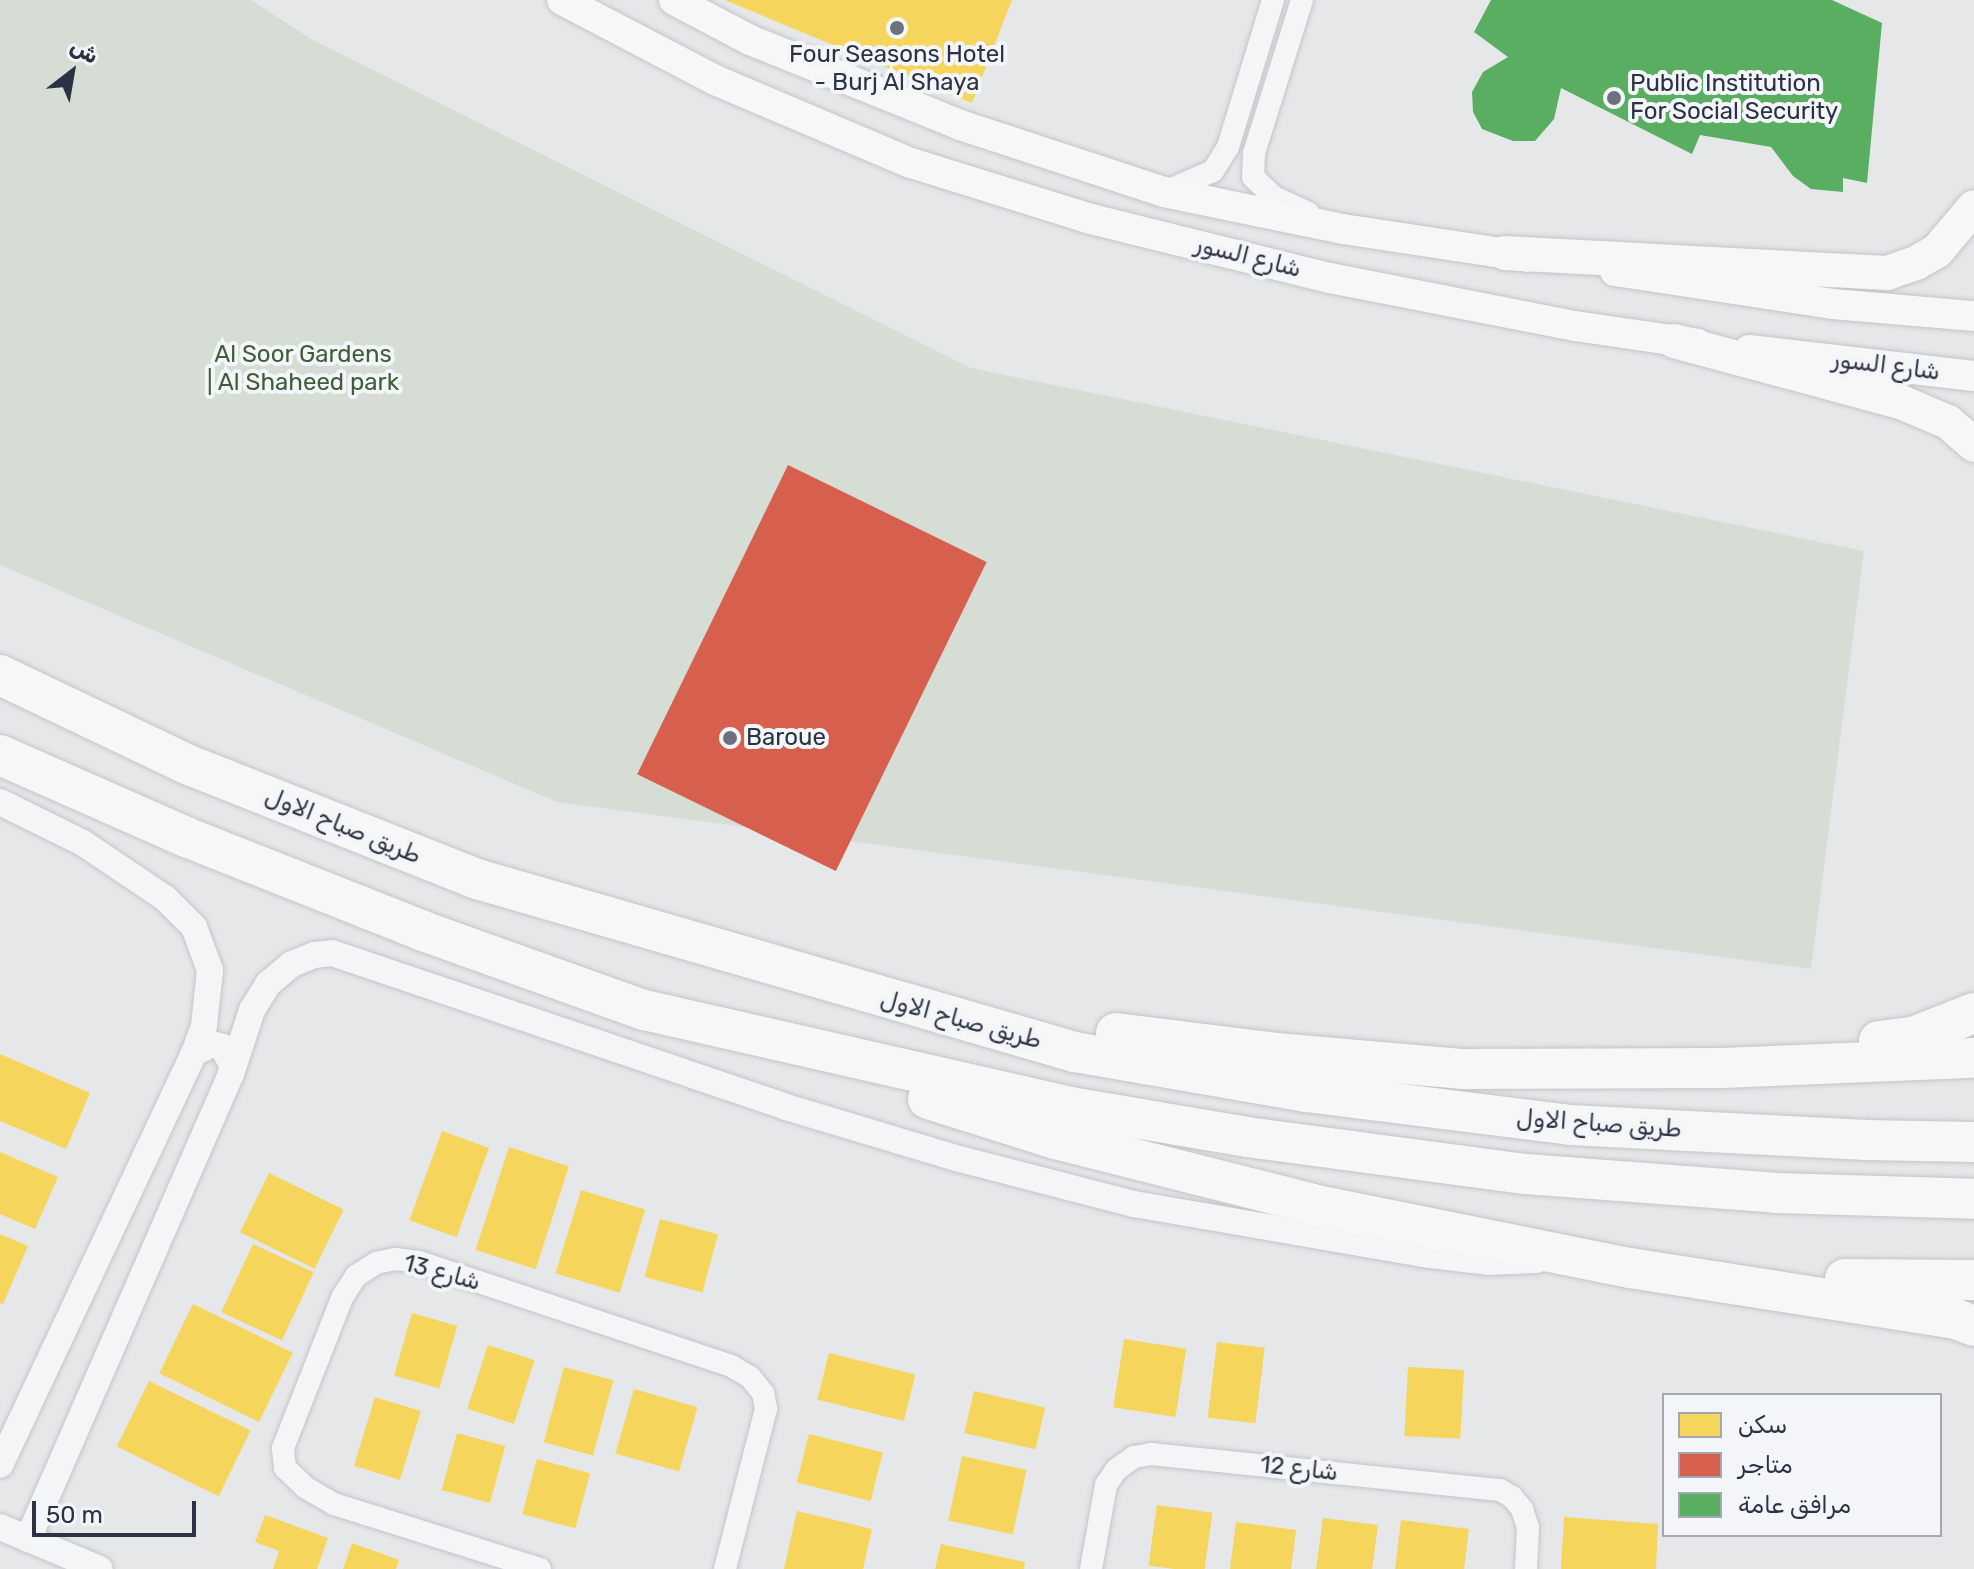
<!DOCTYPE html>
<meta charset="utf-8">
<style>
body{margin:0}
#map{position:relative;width:1974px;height:1569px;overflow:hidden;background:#e5e7e9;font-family:Rubik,Cairo,sans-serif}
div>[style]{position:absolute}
.green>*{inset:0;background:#d5ddd5}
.homes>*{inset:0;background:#f6d55c;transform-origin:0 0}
.shops>*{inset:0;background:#d6604d;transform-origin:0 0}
.public>*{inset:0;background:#5aae61}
.roads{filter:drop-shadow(0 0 2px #c3c5c7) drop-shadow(0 0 2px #c3c5c7)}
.minor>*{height:22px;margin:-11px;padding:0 11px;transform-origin:11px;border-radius:11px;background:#f4f5f6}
.tertiary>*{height:26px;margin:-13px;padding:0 13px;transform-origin:13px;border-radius:13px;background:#f4f5f6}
.secondary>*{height:30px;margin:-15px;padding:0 15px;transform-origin:15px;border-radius:15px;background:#f7f7f8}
.primary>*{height:34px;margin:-17px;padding:0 17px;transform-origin:17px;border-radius:17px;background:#f7f7f8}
.motorway>*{height:40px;margin:-20px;padding:0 20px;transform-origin:20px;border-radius:20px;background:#f7f7f8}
.dots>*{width:22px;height:22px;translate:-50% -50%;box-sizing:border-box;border:4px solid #f3f5f8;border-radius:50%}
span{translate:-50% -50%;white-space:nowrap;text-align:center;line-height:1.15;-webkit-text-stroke:8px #f3f5f8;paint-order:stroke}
.poi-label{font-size:24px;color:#2b3243}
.left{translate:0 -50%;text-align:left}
.street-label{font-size:24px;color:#2b3243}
.park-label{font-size:24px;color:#3e5e38}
.legend{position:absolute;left:1662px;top:1393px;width:280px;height:144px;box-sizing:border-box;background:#f3f5f8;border:2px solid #a3a7b0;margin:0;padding:10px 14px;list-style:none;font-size:24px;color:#2b3243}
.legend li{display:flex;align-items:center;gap:16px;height:40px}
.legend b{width:40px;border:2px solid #a3a7b0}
.north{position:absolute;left:32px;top:32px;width:80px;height:80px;-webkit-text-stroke:6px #f3f5f8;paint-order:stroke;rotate:31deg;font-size:22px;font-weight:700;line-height:32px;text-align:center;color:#2b3243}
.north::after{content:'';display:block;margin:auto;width:28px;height:36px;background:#2b3243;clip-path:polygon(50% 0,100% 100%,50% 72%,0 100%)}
.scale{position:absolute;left:32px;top:1501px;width:164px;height:36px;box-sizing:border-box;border:4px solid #2b3243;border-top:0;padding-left:10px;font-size:24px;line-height:28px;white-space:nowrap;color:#2b3243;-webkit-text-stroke:6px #f3f5f8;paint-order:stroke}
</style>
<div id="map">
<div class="green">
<i style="clip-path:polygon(0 0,251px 0,311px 39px,971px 368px,1864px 551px,1811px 969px,557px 802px,0 565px)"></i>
</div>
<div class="homes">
<i style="clip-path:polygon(725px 0,1012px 0,972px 103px)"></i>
<i style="clip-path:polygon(0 1054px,90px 1093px,66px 1149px,0 1121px)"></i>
<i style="left:442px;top:1131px;width:50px;height:95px;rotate:20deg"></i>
<i style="left:509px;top:1147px;width:63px;height:108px;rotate:18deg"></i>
<i style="clip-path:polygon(0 1152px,58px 1177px,35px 1229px,0 1214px)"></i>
<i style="left:269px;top:1173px;width:83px;height:66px;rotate:26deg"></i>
<i style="left:581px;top:1190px;width:67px;height:87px;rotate:17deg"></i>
<i style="left:660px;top:1219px;width:60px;height:60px;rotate:15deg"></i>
<i style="clip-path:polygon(0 1234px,28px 1246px,3px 1304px,0 1303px)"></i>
<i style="left:253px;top:1244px;width:67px;height:75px;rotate:25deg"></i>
<i style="left:193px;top:1304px;width:111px;height:77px;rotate:26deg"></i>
<i style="left:412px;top:1313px;width:47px;height:65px;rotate:16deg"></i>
<i style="left:1124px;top:1339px;width:63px;height:69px;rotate:9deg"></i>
<i style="left:1217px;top:1342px;width:48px;height:76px;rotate:7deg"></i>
<i style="left:488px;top:1345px;width:49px;height:67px;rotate:18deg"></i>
<i style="left:829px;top:1353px;width:89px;height:48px;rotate:14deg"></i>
<i style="left:564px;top:1367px;width:51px;height:78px;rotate:15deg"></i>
<i style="left:1408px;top:1367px;width:56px;height:69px;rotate:3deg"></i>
<i style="left:149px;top:1381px;width:113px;height:73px;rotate:26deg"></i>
<i style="left:634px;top:1389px;width:66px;height:67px;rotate:16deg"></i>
<i style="left:974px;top:1391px;width:73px;height:43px;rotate:13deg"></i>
<i style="left:375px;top:1397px;width:48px;height:72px;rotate:17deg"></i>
<i style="left:457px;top:1433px;width:50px;height:59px;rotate:15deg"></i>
<i style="left:809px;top:1434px;width:76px;height:50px;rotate:14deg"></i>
<i style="left:962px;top:1456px;width:66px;height:66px;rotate:12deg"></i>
<i style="left:537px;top:1459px;width:55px;height:57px;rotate:15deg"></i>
<i style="left:1157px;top:1505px;width:56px;height:61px;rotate:8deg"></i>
<i style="clip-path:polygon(797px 1511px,872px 1529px,863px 1569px,784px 1569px)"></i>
<i style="clip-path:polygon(265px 1515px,328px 1538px,317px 1569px,273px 1569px,279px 1551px,255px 1542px)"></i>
<i style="clip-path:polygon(1564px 1517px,1658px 1524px,1656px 1569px,1561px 1569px)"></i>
<i style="clip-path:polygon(1323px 1518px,1378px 1525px,1372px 1569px,1316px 1569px)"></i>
<i style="clip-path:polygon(1401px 1520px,1469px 1529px,1464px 1569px,1395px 1569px)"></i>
<i style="clip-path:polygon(1236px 1522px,1296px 1530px,1291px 1569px,1230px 1569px)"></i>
<i style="clip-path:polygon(352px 1543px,399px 1560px,396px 1569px,343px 1569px)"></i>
<i style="clip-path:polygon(941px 1544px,1025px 1562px,1024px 1569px,935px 1569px)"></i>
</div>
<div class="shops">
<i style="left:788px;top:465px;width:221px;height:344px;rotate:26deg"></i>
</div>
<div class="public">
<i style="clip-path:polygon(1491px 0,1832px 0,1882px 23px,1867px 183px,1843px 178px,1843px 192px,1811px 189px,1793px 176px,1771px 147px,1700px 135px,1692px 154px,1561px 88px,1554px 119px,1535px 141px,1513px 141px,1482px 129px,1473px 112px,1472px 92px,1483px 72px,1508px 57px,1474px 32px)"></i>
</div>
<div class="roads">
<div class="minor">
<i style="left:1302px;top:0;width:160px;rotate:107.4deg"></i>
<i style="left:1254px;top:153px;width:24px;rotate:92deg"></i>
<i style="left:1253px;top:177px;width:29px;rotate:44deg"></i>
<i style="left:1274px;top:197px;width:38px;rotate:25deg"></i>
<i style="left:1164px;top:192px;width:53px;rotate:-23.2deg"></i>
<i style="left:1213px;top:171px;width:28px;rotate:-58deg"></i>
<i style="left:1228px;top:147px;width:154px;rotate:-73deg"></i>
<i style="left:540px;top:1569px;width:216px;rotate:-162.5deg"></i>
<i style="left:334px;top:1504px;width:32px;rotate:-150deg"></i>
<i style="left:306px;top:1488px;width:29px;rotate:-136deg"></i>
<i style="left:285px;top:1468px;width:20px;rotate:-96deg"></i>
<i style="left:283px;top:1448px;width:163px;rotate:-68.5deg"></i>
<i style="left:343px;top:1296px;width:24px;rotate:-57deg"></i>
<i style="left:356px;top:1276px;width:24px;rotate:-33deg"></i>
<i style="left:376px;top:1263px;width:19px;rotate:-12deg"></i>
<i style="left:395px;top:1259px;width:24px;rotate:7deg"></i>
<i style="left:419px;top:1262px;width:329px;rotate:18.4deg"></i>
<i style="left:731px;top:1366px;width:22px;rotate:30deg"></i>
<i style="left:750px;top:1377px;width:21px;rotate:51deg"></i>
<i style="left:763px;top:1393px;width:16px;rotate:79deg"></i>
<i style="left:766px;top:1409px;width:165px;rotate:104.4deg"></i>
<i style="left:1091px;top:1569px;width:85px;rotate:-79.9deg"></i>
<i style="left:1106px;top:1485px;width:18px;rotate:-56deg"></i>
<i style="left:1116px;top:1470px;width:22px;rotate:-36deg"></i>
<i style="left:1134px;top:1457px;width:17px;rotate:-10deg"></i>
<i style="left:1151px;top:1454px;width:351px;rotate:5.9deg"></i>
<i style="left:1500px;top:1490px;width:14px;rotate:30deg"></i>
<i style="left:1512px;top:1497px;width:16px;rotate:50deg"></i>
<i style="left:1522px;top:1509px;width:20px;rotate:72deg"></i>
<i style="left:1528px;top:1528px;width:41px;rotate:92.8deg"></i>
</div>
<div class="tertiary">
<i style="left:0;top:802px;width:93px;rotate:26.3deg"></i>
<i style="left:83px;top:843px;width:99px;rotate:33.9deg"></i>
<i style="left:165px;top:898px;width:41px;rotate:45deg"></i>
<i style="left:194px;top:927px;width:46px;rotate:69.6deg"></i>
<i style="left:210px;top:970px;width:56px;rotate:96.1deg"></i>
<i style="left:204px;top:1026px;width:29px;rotate:110deg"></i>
<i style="left:194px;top:1053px;width:455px;rotate:115.2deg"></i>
<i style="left:231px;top:1074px;width:67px;rotate:-71.8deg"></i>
<i style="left:252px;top:1010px;width:31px;rotate:-58deg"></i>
<i style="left:268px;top:984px;width:31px;rotate:-40deg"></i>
<i style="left:292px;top:964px;width:24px;rotate:-22deg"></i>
<i style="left:314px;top:955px;width:18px;rotate:-6deg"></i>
<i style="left:332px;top:953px;width:479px;rotate:18.7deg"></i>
<i style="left:786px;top:1107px;width:177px;rotate:16.7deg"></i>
<i style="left:956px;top:1158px;width:184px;rotate:14.5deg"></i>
<i style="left:1134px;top:1204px;width:293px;rotate:9.8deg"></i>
<i style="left:1423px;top:1254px;width:65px;rotate:7deg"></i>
<i style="left:1488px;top:1262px;width:49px;rotate:-2.3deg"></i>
<i style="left:0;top:1527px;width:108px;rotate:22.8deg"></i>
<i style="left:28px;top:1539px;width:507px;rotate:-66.42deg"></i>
<i style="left:231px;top:1074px;width:10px;rotate:-84deg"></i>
<i style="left:232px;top:1064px;width:20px;rotate:-120deg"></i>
<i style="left:222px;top:1047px;width:10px;rotate:-163deg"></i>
<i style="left:212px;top:1044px;width:20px;rotate:153deg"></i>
</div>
<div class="secondary">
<i style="left:562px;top:0;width:173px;rotate:27.6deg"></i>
<i style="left:715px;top:80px;width:213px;rotate:23deg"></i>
<i style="left:911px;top:163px;width:189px;rotate:17.3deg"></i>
<i style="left:1091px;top:219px;width:246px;rotate:13.9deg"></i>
<i style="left:1330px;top:278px;width:250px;rotate:11.1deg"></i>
<i style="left:1575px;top:326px;width:124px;rotate:8.3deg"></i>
<i style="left:674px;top:0;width:86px;rotate:27.8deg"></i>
<i style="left:750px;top:40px;width:227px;rotate:22deg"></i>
<i style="left:960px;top:125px;width:215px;rotate:18.2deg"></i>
<i style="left:1164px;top:192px;width:183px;rotate:11.7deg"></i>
<i style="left:1343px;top:229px;width:187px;rotate:8.6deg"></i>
<i style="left:1615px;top:271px;width:220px;rotate:8.6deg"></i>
<i style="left:1833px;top:304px;width:142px;rotate:4.9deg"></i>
<i style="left:1749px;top:350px;width:226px;rotate:6.6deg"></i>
</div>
<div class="primary">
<i style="left:1505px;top:253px;width:383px;rotate:3deg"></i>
<i style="left:1887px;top:273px;width:31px;rotate:-19deg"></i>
<i style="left:1916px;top:263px;width:24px;rotate:-30deg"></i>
<i style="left:1937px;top:251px;width:57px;rotate:-49.9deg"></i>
<i style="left:1674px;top:341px;width:237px;rotate:15.1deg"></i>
<i style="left:1903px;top:403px;width:49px;rotate:22.9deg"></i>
<i style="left:1948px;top:422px;width:35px;rotate:41deg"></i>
</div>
<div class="motorway">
<i style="left:0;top:675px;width:209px;rotate:25.5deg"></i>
<i style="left:189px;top:765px;width:310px;rotate:21.6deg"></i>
<i style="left:477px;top:879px;width:623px;rotate:16.14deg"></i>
<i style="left:1075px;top:1052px;width:234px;rotate:9.8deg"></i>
<i style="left:1306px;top:1092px;width:267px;rotate:7.1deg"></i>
<i style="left:1571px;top:1125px;width:296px;rotate:2.9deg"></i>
<i style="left:1867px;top:1140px;width:107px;rotate:1.1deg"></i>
<i style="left:0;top:755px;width:203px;rotate:23.8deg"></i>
<i style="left:186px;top:837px;width:255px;rotate:21.6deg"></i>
<i style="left:423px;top:931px;width:235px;rotate:19.7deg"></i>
<i style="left:644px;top:1010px;width:437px;rotate:12.8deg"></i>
<i style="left:1070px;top:1107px;width:180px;rotate:9.6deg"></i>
<i style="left:1247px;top:1137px;width:281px;rotate:7.6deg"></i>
<i style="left:1526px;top:1174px;width:252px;rotate:4.3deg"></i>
<i style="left:1777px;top:1193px;width:197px;rotate:1.7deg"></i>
<i style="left:1116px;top:1033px;width:161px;rotate:7.1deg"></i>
<i style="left:1276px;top:1053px;width:186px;rotate:4.9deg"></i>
<i style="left:1461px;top:1069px;width:261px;rotate:-0.2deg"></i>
<i style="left:1722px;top:1068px;width:252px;rotate:-2.3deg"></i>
<i style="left:1879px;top:1041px;width:34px;rotate:-7deg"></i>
<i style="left:1913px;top:1037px;width:66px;rotate:-21.5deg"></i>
<i style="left:928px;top:1099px;width:134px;rotate:17.4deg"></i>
<i style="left:1056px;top:1139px;width:264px;rotate:14.2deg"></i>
<i style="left:1312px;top:1204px;width:324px;rotate:11.4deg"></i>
<i style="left:1630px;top:1268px;width:330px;rotate:8.9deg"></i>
<i style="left:1956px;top:1319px;width:19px;rotate:21deg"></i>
<i style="left:1845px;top:1279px;width:129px;rotate:0.4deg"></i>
</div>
</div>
<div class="dots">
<i style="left:897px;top:28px;background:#6c717d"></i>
<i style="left:1614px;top:98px;background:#6c717d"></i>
<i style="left:730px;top:738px;background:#6c717d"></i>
</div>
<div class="poi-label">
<span style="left:897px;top:69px">Four Seasons Hotel<br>- Burj Al Shaya</span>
<span class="left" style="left:1630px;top:98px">Public Institution<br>For Social Security</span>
<span class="left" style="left:746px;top:738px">Baroue</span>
</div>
<div class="street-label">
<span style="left:1248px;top:257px;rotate:14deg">شارع السور</span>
<span style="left:1886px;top:366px;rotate:7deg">شارع السور</span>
<span style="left:343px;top:826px;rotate:22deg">طريق صباح الاول</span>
<span style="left:961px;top:1020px;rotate:15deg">طريق صباح الاول</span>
<span style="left:1599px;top:1124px;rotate:4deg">طريق صباح الاول</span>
<span style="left:442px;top:1273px;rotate:15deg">شارع 13</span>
<span style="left:1299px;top:1469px;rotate:6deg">شارع 12</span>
</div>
<div class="park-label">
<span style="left:303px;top:369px">Al Soor Gardens<br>| Al Shaheed park</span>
</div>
<ul class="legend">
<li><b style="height:22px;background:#f6d55c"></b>سكن</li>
<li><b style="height:22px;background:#d6604d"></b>متاجر</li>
<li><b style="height:22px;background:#5aae61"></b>مرافق عامة</li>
</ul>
<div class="north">ش</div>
<div class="scale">50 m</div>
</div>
